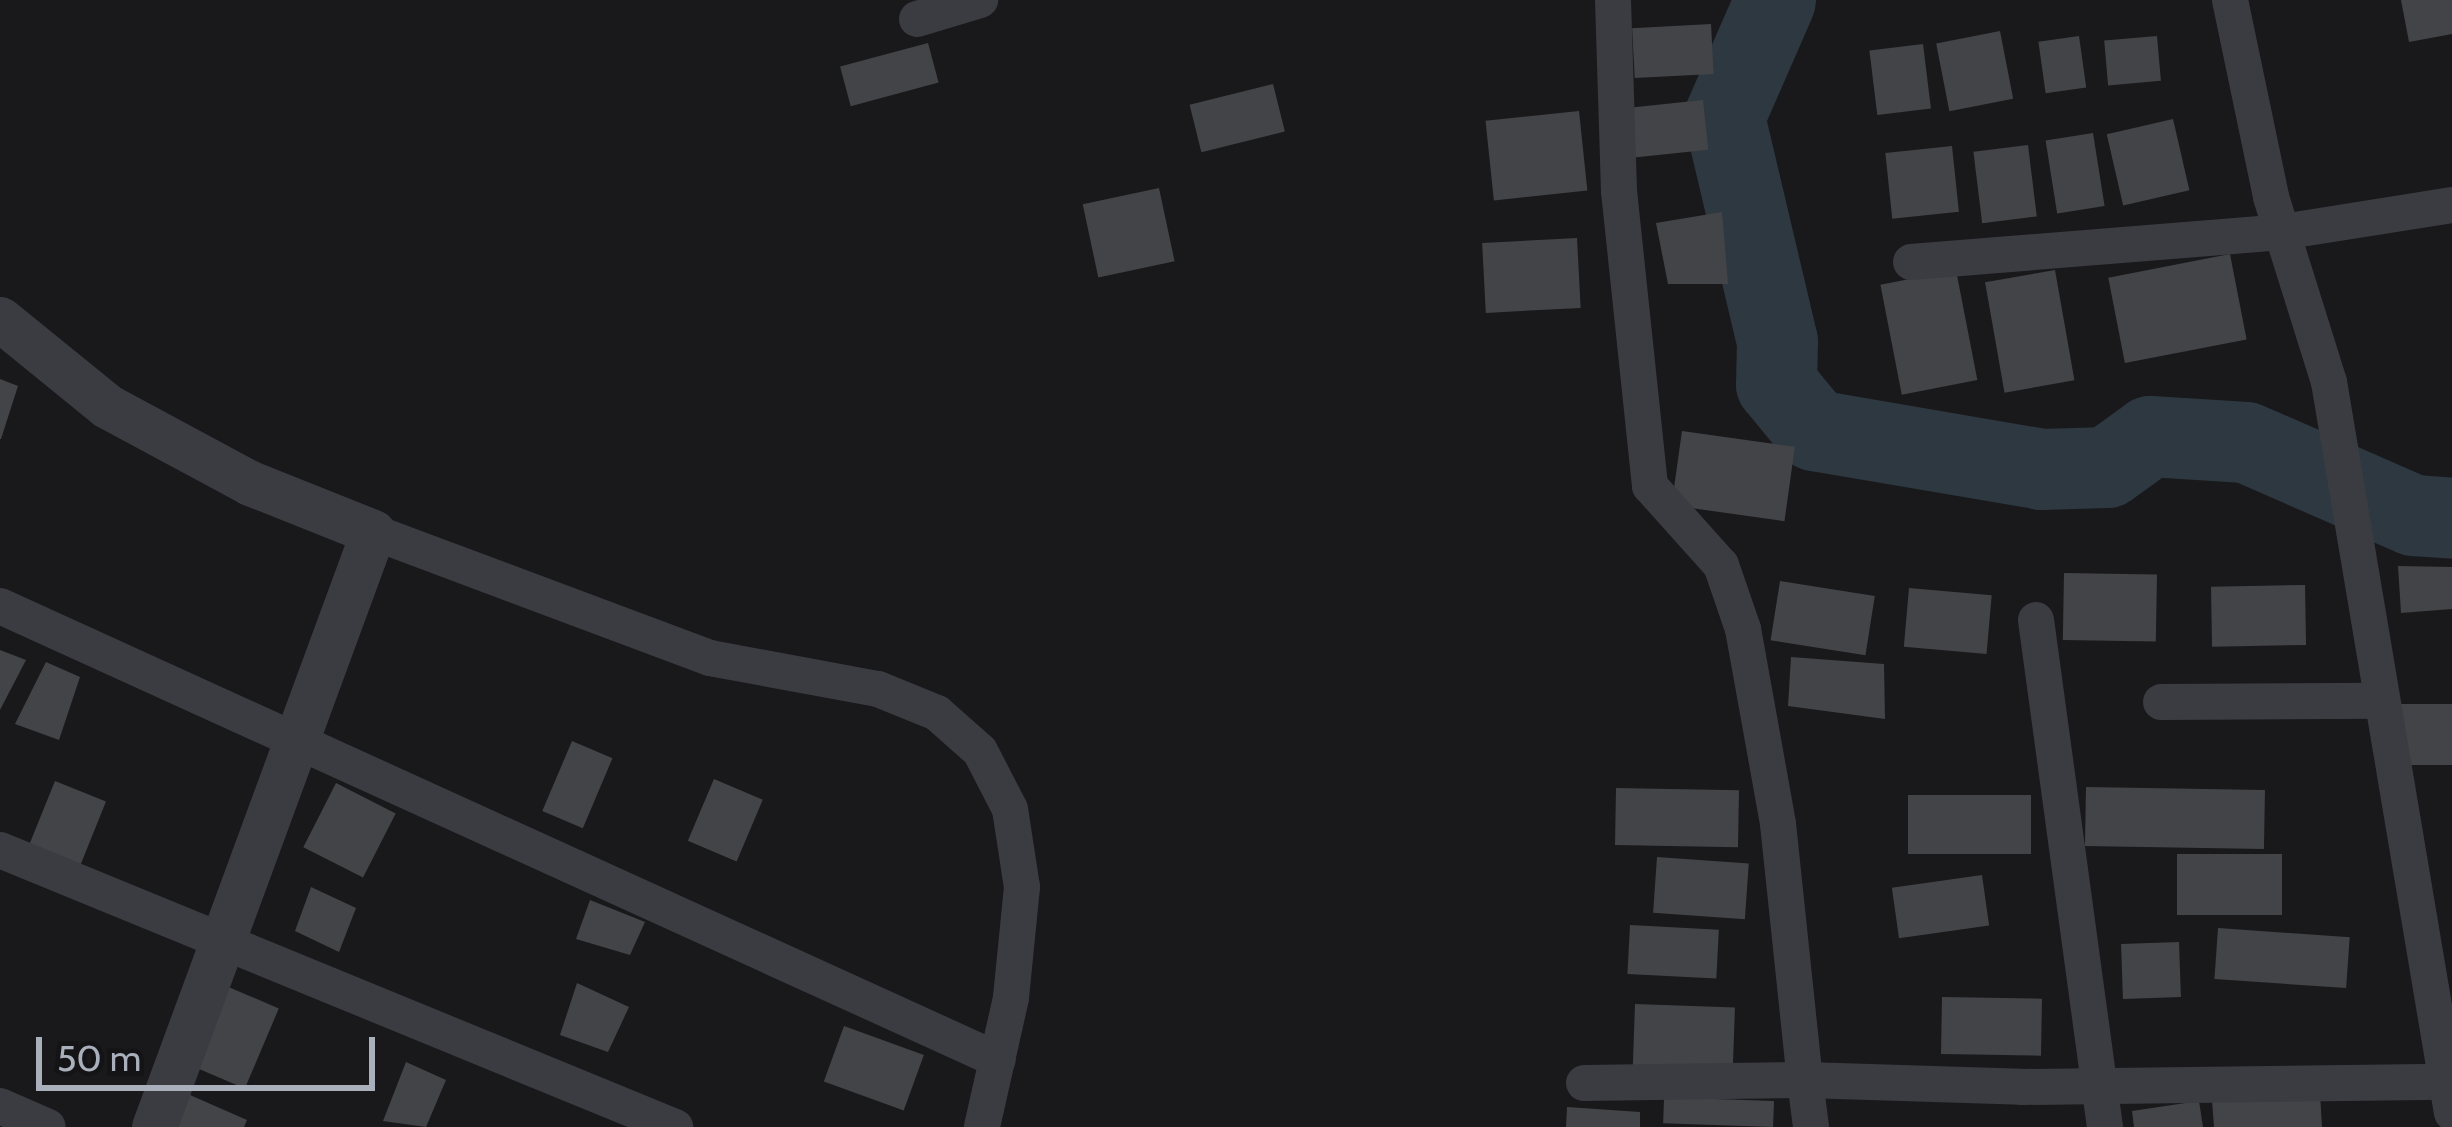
<!DOCTYPE html>
<style>
body{margin:0}
#map{position:relative;width:2452px;height:1127px;overflow:hidden;background:#19191b;font-family:Cabin,sans-serif}
div>[style]{position:absolute}
.river>*{height:81px;margin:-40.5px;padding:0 40.5px;transform-origin:40.5px;border-radius:40.5px;background:#2d3841}
.building>*{inset:0;background:#434448;transform-origin:0 0}
.minor>*{height:36px;margin:-18px;padding:0 18px;transform-origin:18px;border-radius:18px;background:#3b3c42}
.tertiary>*{height:45px;margin:-22.5px;padding:0 22.5px;transform-origin:22.5px;border-radius:22.5px;background:#3b3c42}
span{translate:-50% -50%;white-space:nowrap;text-align:center;line-height:1.15;-webkit-text-stroke:12px #141416;paint-order:stroke}
.scale{position:absolute;left:36px;top:1037px;width:339px;height:54px;box-sizing:border-box;border:6px solid #aaafbc;border-top:0;padding-left:15px;font-size:36px;line-height:42px;white-space:nowrap;color:#aaafbc;-webkit-text-stroke:9px #141416;paint-order:stroke}
</style>
<div id="map">
<div class="river">
<i style="left:1775px;top:0;width:128px;rotate:113.6deg"></i>
<i style="left:1724px;top:117px;width:230px;rotate:76.7deg"></i>
<i style="left:1777px;top:341px;width:43px;rotate:91.3deg"></i>
<i style="left:1776px;top:384px;width:60px;rotate:50.4deg"></i>
<i style="left:1814px;top:430px;width:230px;rotate:9.7deg"></i>
<i style="left:2041px;top:469px;width:66px;rotate:-1.7deg"></i>
<i style="left:2107px;top:467px;width:53px;rotate:-35.8deg"></i>
<i style="left:2150px;top:436px;width:96px;rotate:3.6deg"></i>
<i style="left:2246px;top:442px;width:182px;rotate:23.6deg"></i>
<i style="left:2413px;top:515px;width:39px;rotate:4deg"></i>
</div>
<div class="building">
<i style="clip-path:polygon(2401px 0,2452px 0,2452px 34px,2409px 42px)"></i>
<i style="left:1711px;top:24px;width:50px;height:79px;rotate:87deg"></i>
<i style="left:2000px;top:31px;width:69px;height:65px;rotate:79deg"></i>
<i style="left:2079px;top:36px;width:52px;height:41px;rotate:82deg"></i>
<i style="left:2157px;top:36px;width:45px;height:53px;rotate:85deg"></i>
<i style="left:928px;top:43px;width:41px;height:91px;rotate:75deg"></i>
<i style="left:1923px;top:44px;width:65px;height:54px;rotate:83deg"></i>
<i style="left:1273px;top:84px;width:49px;height:86px;rotate:76deg"></i>
<i style="left:1703px;top:100px;width:50px;height:79px;rotate:84deg"></i>
<i style="left:1579px;top:111px;width:80px;height:94px;rotate:84deg"></i>
<i style="left:2173px;top:119px;width:73px;height:68px;rotate:77deg"></i>
<i style="left:2093px;top:133px;width:74px;height:48px;rotate:81deg"></i>
<i style="left:2028px;top:145px;width:72px;height:55px;rotate:83deg"></i>
<i style="left:1952px;top:146px;width:66px;height:67px;rotate:84deg"></i>
<i style="left:1159px;top:188px;width:75px;height:78px;rotate:78deg"></i>
<i style="clip-path:polygon(1722px 212px,1728px 284px,1668px 284px,1656px 223px)"></i>
<i style="left:1577px;top:238px;width:70px;height:95px;rotate:87deg"></i>
<i style="left:2230px;top:254px;width:87px;height:124px;rotate:79deg"></i>
<i style="left:1956px;top:270px;width:112px;height:77px;rotate:79deg"></i>
<i style="left:2055px;top:270px;width:112px;height:71px;rotate:80deg"></i>
<i style="clip-path:polygon(0 379px,18px 386px,1px 439px,0 439px)"></i>
<i style="left:1682px;top:431px;width:114px;height:75px;rotate:8deg"></i>
<i style="clip-path:polygon(2398px 566px,2452px 567px,2452px 609px,2401px 613px)"></i>
<i style="left:2064px;top:573px;width:93px;height:67px;rotate:1deg"></i>
<i style="left:1780px;top:581px;width:96px;height:60px;rotate:9deg"></i>
<i style="left:2305px;top:585px;width:60px;height:94px;rotate:89deg"></i>
<i style="left:1909px;top:588px;width:83px;height:59px;rotate:5deg"></i>
<i style="clip-path:polygon(0 650px,26px 660px,0 710px)"></i>
<i style="clip-path:polygon(1791px 657px,1884px 664px,1885px 719px,1788px 706px)"></i>
<i style="clip-path:polygon(46px 662px,80px 677px,59px 740px,15px 724px)"></i>
<i style="left:2452px;top:704px;width:61px;height:54px;rotate:90deg"></i>
<i style="left:572px;top:741px;width:44px;height:76px;rotate:23deg"></i>
<i style="left:714px;top:779px;width:53px;height:67px;rotate:23deg"></i>
<i style="left:55px;top:781px;width:55px;height:75px;rotate:22deg"></i>
<i style="left:336px;top:783px;width:67px;height:72px;rotate:27deg"></i>
<i style="left:2086px;top:787px;width:179px;height:59px;rotate:1deg"></i>
<i style="left:1616px;top:788px;width:123px;height:57px;rotate:1deg"></i>
<i style="left:1908px;top:795px;width:123px;height:59px"></i>
<i style="left:2177px;top:854px;width:105px;height:61px"></i>
<i style="left:1657px;top:857px;width:92px;height:56px;rotate:4deg"></i>
<i style="left:1982px;top:875px;width:51px;height:91px;rotate:82deg"></i>
<i style="clip-path:polygon(311px 887px,356px 908px,339px 952px,295px 931px)"></i>
<i style="clip-path:polygon(590px 900px,645px 922px,630px 955px,576px 939px)"></i>
<i style="left:1630px;top:925px;width:89px;height:49px;rotate:3deg"></i>
<i style="left:2218px;top:928px;width:132px;height:51px;rotate:4deg"></i>
<i style="left:2179px;top:942px;width:55px;height:58px;rotate:88deg"></i>
<i style="left:219px;top:983px;width:65px;height:87px;rotate:23deg"></i>
<i style="clip-path:polygon(577px 983px,629px 1007px,608px 1052px,560px 1035px)"></i>
<i style="left:1942px;top:997px;width:100px;height:57px;rotate:1deg"></i>
<i style="left:1635px;top:1004px;width:100px;height:61px;rotate:2deg"></i>
<i style="left:844px;top:1026px;width:85px;height:59px;rotate:20deg"></i>
<i style="clip-path:polygon(406px 1062px,446px 1080px,426px 1127px,383px 1121px)"></i>
<i style="clip-path:polygon(2320px 1094px,2322px 1127px,2214px 1127px,2212px 1100px)"></i>
<i style="clip-path:polygon(190px 1095px,247px 1120px,244px 1127px,177px 1127px)"></i>
<i style="left:1774px;top:1101px;width:26px;height:110px;rotate:92deg"></i>
<i style="clip-path:polygon(2199px 1101px,2203px 1127px,2134px 1127px,2132px 1111px)"></i>
<i style="clip-path:polygon(1567px 1107px,1640px 1112px,1640px 1127px,1566px 1127px)"></i>
</div>
<div class="minor">
<i style="left:1613px;top:0;width:191px;rotate:88.2deg"></i>
<i style="left:1619px;top:191px;width:297px;rotate:84deg"></i>
<i style="left:1650px;top:486px;width:106px;rotate:48.1deg"></i>
<i style="left:1721px;top:565px;width:68px;rotate:71deg"></i>
<i style="left:1743px;top:629px;width:198px;rotate:79.8deg"></i>
<i style="left:1778px;top:824px;width:257px;rotate:84deg"></i>
<i style="left:1805px;top:1080px;width:217px;rotate:1.8deg"></i>
<i style="left:2022px;top:1087px;width:423px;rotate:-0.7deg"></i>
<i style="left:2230px;top:0;width:201px;rotate:78.2deg"></i>
<i style="left:2271px;top:197px;width:194px;rotate:72.6deg"></i>
<i style="left:2329px;top:382px;width:741px;rotate:80.45deg"></i>
<i style="left:917px;top:19px;width:66px;rotate:-16.8deg"></i>
<i style="left:1911px;top:262px;width:372px;rotate:-4.6deg"></i>
<i style="left:2282px;top:232px;width:172px;rotate:-9deg"></i>
<i style="left:373px;top:532px;width:360px;rotate:20.5deg"></i>
<i style="left:710px;top:658px;width:171px;rotate:10.5deg"></i>
<i style="left:878px;top:689px;width:64px;rotate:22.1deg"></i>
<i style="left:937px;top:713px;width:57px;rotate:41.5deg"></i>
<i style="left:980px;top:751px;width:65px;rotate:62.7deg"></i>
<i style="left:1010px;top:809px;width:79px;rotate:81.3deg"></i>
<i style="left:1022px;top:887px;width:112px;rotate:95.7deg"></i>
<i style="left:1011px;top:998px;width:132px;rotate:102.7deg"></i>
<i style="left:0;top:606px;width:1096px;rotate:24.46deg"></i>
<i style="left:2036px;top:620px;width:512px;rotate:82.25deg"></i>
<i style="left:2161px;top:702px;width:220px;rotate:-0.3deg"></i>
<i style="left:0;top:850px;width:730px;rotate:22.31deg"></i>
<i style="left:1584px;top:1083px;width:221px;rotate:-0.8deg"></i>
<i style="left:1805px;top:1080px;width:47px;rotate:82.7deg"></i>
<i style="left:0;top:1106px;width:52px;rotate:23.6deg"></i>
</div>
<div class="tertiary">
<i style="left:0;top:319px;width:138px;rotate:39.1deg"></i>
<i style="left:107px;top:406px;width:162px;rotate:28.3deg"></i>
<i style="left:250px;top:483px;width:132px;rotate:21.7deg"></i>
<i style="left:373px;top:532px;width:634px;rotate:110.21deg"></i>
</div>
<div class="scale">50 m</div>
</div>
